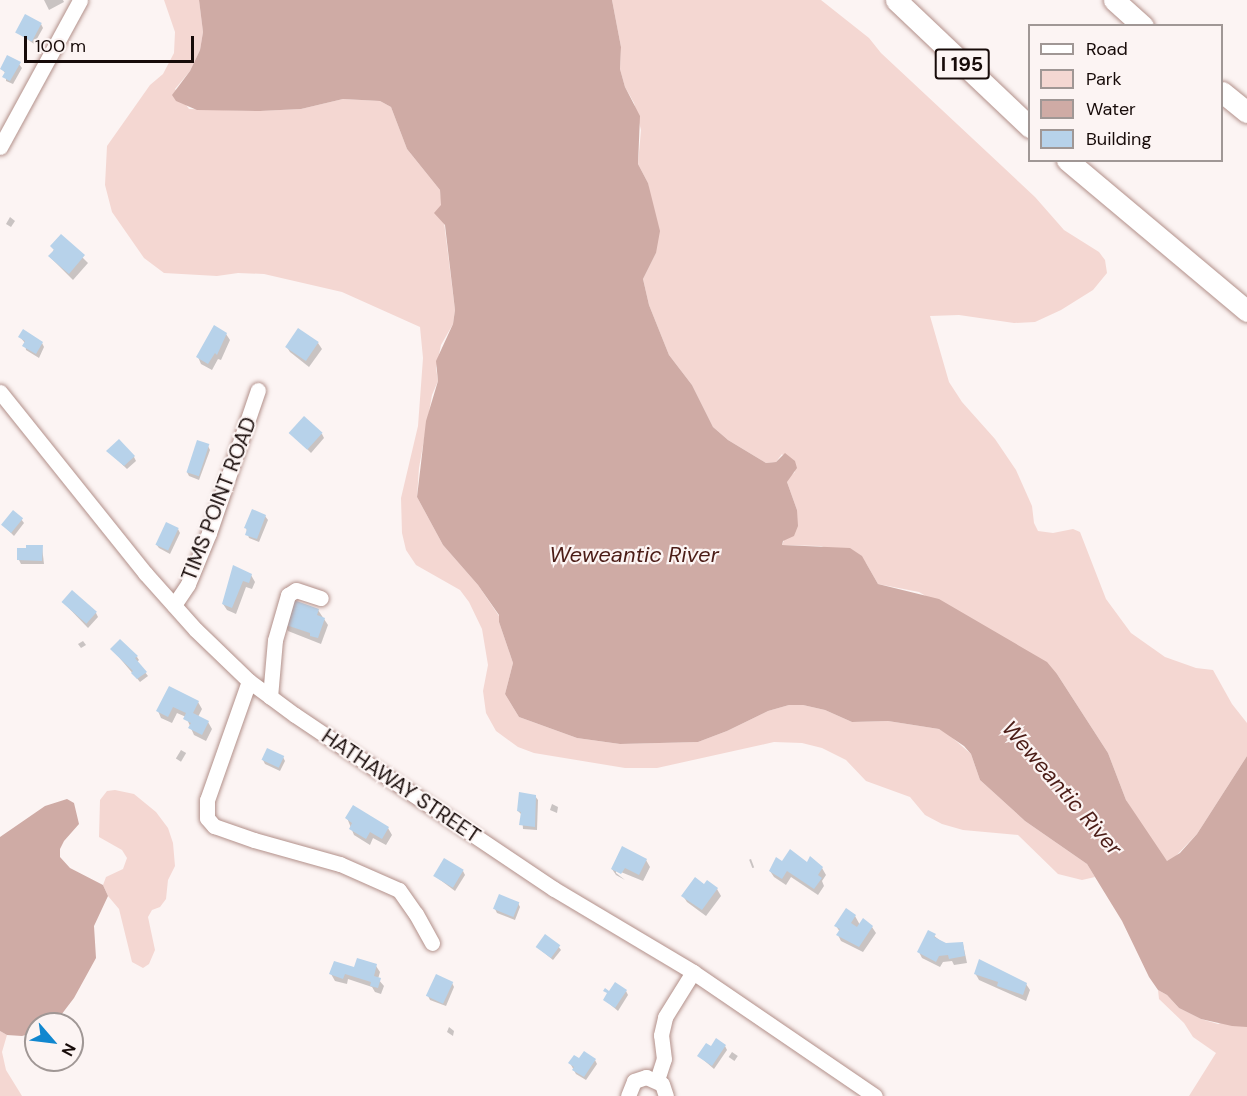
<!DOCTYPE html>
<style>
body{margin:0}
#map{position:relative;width:1247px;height:1096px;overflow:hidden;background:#fcf4f3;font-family:"DM Sans",sans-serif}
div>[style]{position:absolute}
.green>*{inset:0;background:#f4d7d2}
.water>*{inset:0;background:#cfaba5}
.shadow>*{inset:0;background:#0003;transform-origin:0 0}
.building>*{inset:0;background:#b7d2ea;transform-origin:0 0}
.roads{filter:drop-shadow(0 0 2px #b2908a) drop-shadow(0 0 2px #b2908a)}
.minor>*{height:15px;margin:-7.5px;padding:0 7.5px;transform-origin:7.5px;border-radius:7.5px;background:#fff}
.highway>*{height:21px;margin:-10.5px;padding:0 10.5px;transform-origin:10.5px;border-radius:10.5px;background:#fff}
span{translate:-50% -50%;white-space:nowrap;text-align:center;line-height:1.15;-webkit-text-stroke:4.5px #fcf4f3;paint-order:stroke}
.shield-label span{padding:2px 4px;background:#fcf4f3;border:2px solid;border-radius:4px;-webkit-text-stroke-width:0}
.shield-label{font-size:20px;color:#170b09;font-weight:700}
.street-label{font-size:21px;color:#170b09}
.water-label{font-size:22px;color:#4b1c16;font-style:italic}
.legend{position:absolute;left:1028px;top:24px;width:195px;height:138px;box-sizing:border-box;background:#fcf4f3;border:2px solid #a09795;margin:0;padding:8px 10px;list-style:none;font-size:18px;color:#170b09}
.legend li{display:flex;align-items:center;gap:12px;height:30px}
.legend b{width:30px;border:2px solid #a09795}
.north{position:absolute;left:24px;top:1012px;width:60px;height:60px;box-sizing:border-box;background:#fcf4f3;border:2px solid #a09795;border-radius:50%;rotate:118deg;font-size:16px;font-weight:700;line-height:24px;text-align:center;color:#170b09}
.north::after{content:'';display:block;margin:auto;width:21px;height:27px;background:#1187cf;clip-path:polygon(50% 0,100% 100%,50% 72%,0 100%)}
.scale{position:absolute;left:24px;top:36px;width:170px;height:27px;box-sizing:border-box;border:3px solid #170b09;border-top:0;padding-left:8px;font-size:18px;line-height:21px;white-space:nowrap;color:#170b09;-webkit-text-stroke:4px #fcf4f3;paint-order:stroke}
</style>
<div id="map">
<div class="green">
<i style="clip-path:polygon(164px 0,199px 0,203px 32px,200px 50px,190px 71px,175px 89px,189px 109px,260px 111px,301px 109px,343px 99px,380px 101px,391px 107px,407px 149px,440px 190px,455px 310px,453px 324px,441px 345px,436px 368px,438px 381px,432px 395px,419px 468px,417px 497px,443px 545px,478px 585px,499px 616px,499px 622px,513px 663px,505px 694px,519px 717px,577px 738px,620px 744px,698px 742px,727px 731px,768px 711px,789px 705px,803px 705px,825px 710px,852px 722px,888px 721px,939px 729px,948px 734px,971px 754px,980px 780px,1025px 821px,1087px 864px,1095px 877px,1082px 880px,1058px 874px,1018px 835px,963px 830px,942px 824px,925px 815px,910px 797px,866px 781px,846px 760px,822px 748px,802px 743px,774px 742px,657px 768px,625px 768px,534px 753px,518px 747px,496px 731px,486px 713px,483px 691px,488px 665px,482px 629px,469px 602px,460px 590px,416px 565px,406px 550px,402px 533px,401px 498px,418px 426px,423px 358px,420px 327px,342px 292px,264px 274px,238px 273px,217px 276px,164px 273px,144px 258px,112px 212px,105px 185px,107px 146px,150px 85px,163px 74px,174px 53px,175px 32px)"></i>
<i style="clip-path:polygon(612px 0,821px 0,869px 38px,881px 53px,1035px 197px,1064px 230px,1099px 252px,1105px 260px,1107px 273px,1093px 290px,1061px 310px,1035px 322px,1014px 323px,959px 315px,930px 316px,949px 382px,962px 402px,995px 439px,1016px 470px,1032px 506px,1034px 523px,1038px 531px,1053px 533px,1073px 529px,1080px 532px,1106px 599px,1131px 633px,1165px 657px,1196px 668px,1213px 670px,1232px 704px,1247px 723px,1247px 756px,1197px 834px,1172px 860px,1167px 861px,1163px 857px,1135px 815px,1126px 800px,1108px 753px,1057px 674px,919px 592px,878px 584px,866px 563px,821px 546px,782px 545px,797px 510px,787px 482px,788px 478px,795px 472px,782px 454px,776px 462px,766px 463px,728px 440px,713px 427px,692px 385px,669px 355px,649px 305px,643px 279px,656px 253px,648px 183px,638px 164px,641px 130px,634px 103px,625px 87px,620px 69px,621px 47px)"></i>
<i style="clip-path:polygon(115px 790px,134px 794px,156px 812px,168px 828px,173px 843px,175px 866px,168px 880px,166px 899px,160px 907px,152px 910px,148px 917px,155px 950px,149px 964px,143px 968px,132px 962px,119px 909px,108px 896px,103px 885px,106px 877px,123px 869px,127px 858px,122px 850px,99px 837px,100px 800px,107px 791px)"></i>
<i style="clip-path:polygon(1158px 990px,1167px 995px,1179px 1008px,1201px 1019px,1218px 1024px,1247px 1014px,1247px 1096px,1189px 1096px,1216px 1053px,1193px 1037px,1184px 1023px,1159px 999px)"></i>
<i style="clip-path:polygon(0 1031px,7px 1035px,2px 1052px,6px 1070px,22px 1096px,0 1096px)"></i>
</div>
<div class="water">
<i style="clip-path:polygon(199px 0,612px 0,621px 47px,620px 69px,625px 87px,640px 116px,638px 164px,648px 183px,660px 231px,656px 253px,643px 279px,649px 305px,669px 355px,692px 385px,713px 427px,728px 440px,766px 463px,776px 462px,785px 453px,795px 461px,797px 468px,787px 482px,797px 510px,798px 526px,794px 536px,783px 541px,782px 545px,850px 548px,862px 556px,878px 584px,939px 599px,1047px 662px,1057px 674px,1108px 753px,1126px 800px,1167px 861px,1180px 853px,1197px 834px,1247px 756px,1247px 1027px,1232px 1026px,1201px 1019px,1179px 1008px,1167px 995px,1158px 990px,1149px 977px,1122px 921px,1087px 864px,1025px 821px,980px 780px,971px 754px,964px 746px,939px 729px,888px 721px,852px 722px,825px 710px,803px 705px,789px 705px,768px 711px,727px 731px,698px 742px,620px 744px,577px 738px,519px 717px,505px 694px,513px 663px,499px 622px,499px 615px,478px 585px,443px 545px,417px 497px,426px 421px,438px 381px,436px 361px,453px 324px,455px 310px,445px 225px,434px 213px,441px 205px,440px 190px,407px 149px,391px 107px,380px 101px,343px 99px,301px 109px,260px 111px,197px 110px,176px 101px,172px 95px,190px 71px,200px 50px,203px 32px)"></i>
<i style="clip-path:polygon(67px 799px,74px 803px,79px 824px,64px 841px,60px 849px,60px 857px,70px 868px,103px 885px,108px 896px,94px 926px,96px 958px,74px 998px,55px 1023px,36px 1024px,36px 1032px,22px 1036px,7px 1035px,0 1031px,0 837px,45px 806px)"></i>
</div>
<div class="shadow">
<i style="clip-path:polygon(44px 0,63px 0,64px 2px,49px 10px)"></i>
<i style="clip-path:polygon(41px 24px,43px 28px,34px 44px,17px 32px)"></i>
<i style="clip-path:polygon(19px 64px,22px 68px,13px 84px,6px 81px,6px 74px,1px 68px)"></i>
<i style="clip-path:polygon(10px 217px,15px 221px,11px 227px,6px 224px)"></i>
<i style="clip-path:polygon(61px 236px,88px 263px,73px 280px,50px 257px)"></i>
<i style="clip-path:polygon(226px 334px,230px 340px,221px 360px,218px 359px,212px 370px,201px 364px,198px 357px)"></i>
<i style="clip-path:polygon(20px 337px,42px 343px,44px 347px,39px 358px,26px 350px,25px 343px)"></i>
<i style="clip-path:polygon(318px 343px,322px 349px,309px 367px,290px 352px,286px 346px)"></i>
<i style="clip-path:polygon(291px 433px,322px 434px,324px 438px,311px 453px)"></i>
<i style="clip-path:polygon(208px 446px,210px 450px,199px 480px,189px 476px,187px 472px)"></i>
<i style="clip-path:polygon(108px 451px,134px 457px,136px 461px,127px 469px)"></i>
<i style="clip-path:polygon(265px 516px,268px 520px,259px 542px,249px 538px,246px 528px)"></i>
<i style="clip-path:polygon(21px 519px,24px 523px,14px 536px,4px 526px)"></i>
<i style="clip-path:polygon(178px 529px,180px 533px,170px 554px,159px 548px,156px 544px)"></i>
<i style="clip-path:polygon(42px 547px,44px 564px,21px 564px,19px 560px)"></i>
<i style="clip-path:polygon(234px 568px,251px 575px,255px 582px,252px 589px,246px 587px,236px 614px,227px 610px,223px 604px)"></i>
<i style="clip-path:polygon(63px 602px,96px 613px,98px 617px,88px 628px)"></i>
<i style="clip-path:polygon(318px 610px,328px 625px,321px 644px,288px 631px,284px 624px)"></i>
<i style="clip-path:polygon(83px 641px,86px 645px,81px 648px,78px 644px)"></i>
<i style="clip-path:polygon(112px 649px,137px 657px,139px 660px,137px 662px,148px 676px,140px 682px)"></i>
<i style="clip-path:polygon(169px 688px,198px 702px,202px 709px,198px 717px,208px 722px,212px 729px,206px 741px,194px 735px,186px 717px,177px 713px,172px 723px,161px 718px,158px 711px)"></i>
<i style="left:181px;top:750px;width:6px;height:10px;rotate:31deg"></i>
<i style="clip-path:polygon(283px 757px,285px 761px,280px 771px,265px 764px,263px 760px)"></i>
<i style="clip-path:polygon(535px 796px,538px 800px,537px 830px,523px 829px,522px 815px,518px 811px)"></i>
<i style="clip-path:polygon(552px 804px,558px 807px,557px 813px,550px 810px)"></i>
<i style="clip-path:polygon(347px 818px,388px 828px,392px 835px,386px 845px,373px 838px,370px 845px,354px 835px)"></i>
<i style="left:751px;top:859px;width:9px;height:2px;rotate:69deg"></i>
<i style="clip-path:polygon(646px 860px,650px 867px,643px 881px,616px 870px,616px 873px,625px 880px,616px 875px,612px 869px)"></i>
<i style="clip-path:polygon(783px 863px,807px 864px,822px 868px,826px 875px,822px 881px,824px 886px,818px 895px,791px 877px,786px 885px,774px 877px,770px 871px)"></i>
<i style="clip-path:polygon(463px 871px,465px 875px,455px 891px,435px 876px)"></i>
<i style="clip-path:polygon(717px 889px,721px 896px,706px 916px,687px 902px,683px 896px)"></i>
<i style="clip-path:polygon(518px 903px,520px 907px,515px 920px,497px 913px,495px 909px)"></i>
<i style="clip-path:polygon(855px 916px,860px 925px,872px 927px,876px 933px,863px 952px,841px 941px,838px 935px,840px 932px,836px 926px)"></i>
<i style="clip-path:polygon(929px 932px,946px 945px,963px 944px,967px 963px,954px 965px,952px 961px,943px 962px,940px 967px,922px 958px,919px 952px)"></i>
<i style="clip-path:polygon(558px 946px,561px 950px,553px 960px,537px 947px)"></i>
<i style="clip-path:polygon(376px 966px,380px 972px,378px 979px,384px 986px,381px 994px,375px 992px,372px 987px,348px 979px,347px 984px,335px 981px,331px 974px)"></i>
<i style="clip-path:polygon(975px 973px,1026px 984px,1030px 990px,1026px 1001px,979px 980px)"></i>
<i style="clip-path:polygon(452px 983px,454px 987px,446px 1006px,430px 1000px,428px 996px)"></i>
<i style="clip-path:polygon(626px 991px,628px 995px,618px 1011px,605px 1000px)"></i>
<i style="clip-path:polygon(449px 1027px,454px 1031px,453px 1036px,447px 1032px)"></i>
<i style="clip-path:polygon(725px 1046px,727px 1050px,714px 1069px,699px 1056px)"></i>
<i style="left:732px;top:1052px;width:7px;height:6px;rotate:34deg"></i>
<i style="clip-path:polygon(595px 1060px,597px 1064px,586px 1080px,576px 1074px,570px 1063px)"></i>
</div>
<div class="building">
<i style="left:25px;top:14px;width:19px;height:21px;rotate:28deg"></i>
<i style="clip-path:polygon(7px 55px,21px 62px,10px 81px,2px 77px,5px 72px,0 69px)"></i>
<i style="clip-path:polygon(61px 234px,85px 255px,69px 274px,48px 256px,54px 250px,50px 246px)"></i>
<i style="clip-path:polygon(214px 325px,227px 333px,217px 355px,215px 353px,208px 364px,196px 357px)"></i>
<i style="left:298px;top:328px;width:25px;height:23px;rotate:34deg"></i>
<i style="clip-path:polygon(23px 329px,43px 342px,36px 354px,22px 346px,25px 341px,18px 337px)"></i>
<i style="left:304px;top:416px;width:25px;height:23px;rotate:42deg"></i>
<i style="clip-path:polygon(119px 439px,135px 456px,124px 466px,106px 451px)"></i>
<i style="left:197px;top:440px;width:13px;height:34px;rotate:18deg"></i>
<i style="clip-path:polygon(252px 509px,266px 515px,257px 539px,245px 535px,247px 529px,244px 528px)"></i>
<i style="left:13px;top:510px;width:13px;height:19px;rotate:39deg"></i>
<i style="left:166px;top:522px;width:14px;height:25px;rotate:25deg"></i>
<i style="clip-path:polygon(26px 545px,43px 545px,42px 561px,17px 560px,17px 548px,26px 548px)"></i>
<i style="clip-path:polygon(233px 565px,252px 574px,249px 583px,243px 581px,232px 608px,222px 604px)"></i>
<i style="left:72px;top:590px;width:33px;height:16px;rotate:41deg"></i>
<i style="clip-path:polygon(291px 599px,319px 609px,317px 615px,325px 618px,318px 638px,310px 636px,310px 633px,283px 624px)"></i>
<i style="clip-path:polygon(120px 639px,138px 656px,135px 658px,147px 672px,137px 679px,131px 673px,133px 671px,110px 649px)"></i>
<i style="clip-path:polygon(169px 686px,199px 701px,193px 713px,209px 721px,202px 735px,188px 728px,191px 723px,183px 719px,186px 713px,173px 707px,168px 717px,156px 711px)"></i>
<i style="left:267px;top:748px;width:19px;height:13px;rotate:25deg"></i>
<i style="clip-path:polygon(519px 792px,536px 795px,535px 827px,519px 825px,521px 812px,517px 811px)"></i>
<i style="clip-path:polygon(353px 805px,389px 827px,382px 839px,370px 832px,366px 839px,349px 829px,352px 823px,345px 818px)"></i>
<i style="clip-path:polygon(622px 846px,647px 859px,639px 875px,625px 868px,621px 874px,611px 869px)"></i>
<i style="clip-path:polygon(790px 849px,807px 862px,810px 856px,823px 867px,818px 875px,822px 878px,814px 889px,787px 871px,782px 879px,769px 871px,776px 857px,782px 861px)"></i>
<i style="left:444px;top:858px;width:23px;height:21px;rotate:31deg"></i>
<i style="clip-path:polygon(695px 877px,704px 884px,707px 880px,718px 888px,702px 910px,681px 896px)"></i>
<i style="left:499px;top:894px;width:22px;height:16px;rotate:22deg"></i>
<i style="clip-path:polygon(846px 908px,856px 915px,851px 923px,857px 927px,863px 918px,873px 926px,859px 947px,836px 935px,840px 929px,834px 926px)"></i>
<i style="clip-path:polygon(928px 930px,936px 934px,934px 937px,946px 943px,963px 942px,965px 956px,949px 959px,948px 955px,939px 956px,936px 962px,917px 952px)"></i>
<i style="left:545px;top:934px;width:19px;height:16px;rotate:36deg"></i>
<i style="clip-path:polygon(357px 958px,377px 964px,374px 976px,381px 978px,378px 988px,370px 986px,371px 982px,345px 974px,343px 979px,329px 974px,334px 961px,354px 967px)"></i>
<i style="clip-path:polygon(979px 959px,1027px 983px,1023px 995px,997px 986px,998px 982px,974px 974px)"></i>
<i style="left:436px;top:974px;width:19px;height:24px;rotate:25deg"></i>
<i style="clip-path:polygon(615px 982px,627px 990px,615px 1008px,603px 1000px,607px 993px,603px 991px,605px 988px,609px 991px)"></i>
<i style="clip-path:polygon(716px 1038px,726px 1045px,712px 1066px,697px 1056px,706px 1043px,711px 1046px)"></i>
<i style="clip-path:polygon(584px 1051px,596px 1059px,584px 1077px,572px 1070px,574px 1067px,568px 1063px,574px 1055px,579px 1058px)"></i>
</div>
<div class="roads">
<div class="minor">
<i style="left:0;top:147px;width:167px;rotate:-61.4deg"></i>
<i style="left:0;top:392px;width:232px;rotate:51.3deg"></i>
<i style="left:145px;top:573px;width:76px;rotate:48.2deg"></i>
<i style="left:196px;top:630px;width:74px;rotate:43.9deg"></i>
<i style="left:249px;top:681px;width:57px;rotate:36.5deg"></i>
<i style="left:295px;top:715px;width:312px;rotate:33.9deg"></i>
<i style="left:554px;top:889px;width:162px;rotate:30.8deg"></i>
<i style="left:693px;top:972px;width:220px;rotate:34.3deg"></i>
<i style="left:174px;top:605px;width:25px;rotate:-56deg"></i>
<i style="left:188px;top:584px;width:55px;rotate:-67.6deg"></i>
<i style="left:209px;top:533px;width:151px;rotate:-71.1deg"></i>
<i style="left:249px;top:681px;width:126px;rotate:109.4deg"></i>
<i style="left:207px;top:800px;width:18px;rotate:90deg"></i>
<i style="left:207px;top:818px;width:11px;rotate:49deg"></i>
<i style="left:214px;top:826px;width:42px;rotate:19.3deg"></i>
<i style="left:254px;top:840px;width:89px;rotate:15.6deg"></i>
<i style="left:340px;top:864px;width:64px;rotate:23.8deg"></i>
<i style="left:399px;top:890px;width:29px;rotate:55deg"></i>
<i style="left:416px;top:914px;width:33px;rotate:61deg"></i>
<i style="left:270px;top:697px;width:57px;rotate:-85deg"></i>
<i style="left:275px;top:640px;width:47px;rotate:-73.9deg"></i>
<i style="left:288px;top:595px;width:9px;rotate:-32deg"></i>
<i style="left:296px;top:590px;width:26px;rotate:18deg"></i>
<i style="left:657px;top:1080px;width:22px;rotate:-72deg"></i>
<i style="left:664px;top:1059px;width:24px;rotate:-97deg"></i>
<i style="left:661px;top:1035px;width:18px;rotate:-77deg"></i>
<i style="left:665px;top:1017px;width:53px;rotate:-58.1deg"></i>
<i style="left:628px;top:1096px;width:16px;rotate:-68deg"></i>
<i style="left:634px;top:1081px;width:13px;rotate:-18deg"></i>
<i style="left:646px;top:1077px;width:17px;rotate:24deg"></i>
<i style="left:662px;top:1084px;width:13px;rotate:72deg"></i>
</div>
<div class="highway">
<i style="left:896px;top:0;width:185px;rotate:43.5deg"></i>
<i style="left:1114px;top:0;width:39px;rotate:42deg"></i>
<i style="left:1222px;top:92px;width:32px;rotate:39deg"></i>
<i style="left:1067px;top:160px;width:235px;rotate:40deg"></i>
</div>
</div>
<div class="shield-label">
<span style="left:962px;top:64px">I 195</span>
</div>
<div class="street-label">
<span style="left:219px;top:499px;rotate:-69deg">TIMS POINT ROAD</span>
<span style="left:401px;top:786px;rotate:34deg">HATHAWAY STREET</span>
</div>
<div class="water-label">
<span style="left:634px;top:555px">Weweantic River</span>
<span style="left:1062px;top:788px;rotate:49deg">Weweantic River</span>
</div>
<ul class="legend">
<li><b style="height:8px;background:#fff"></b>Road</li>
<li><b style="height:16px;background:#f4d7d2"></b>Park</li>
<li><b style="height:16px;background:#cfaba5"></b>Water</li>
<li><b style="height:16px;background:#b7d2ea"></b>Building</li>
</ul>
<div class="north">N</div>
<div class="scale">100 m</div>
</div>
